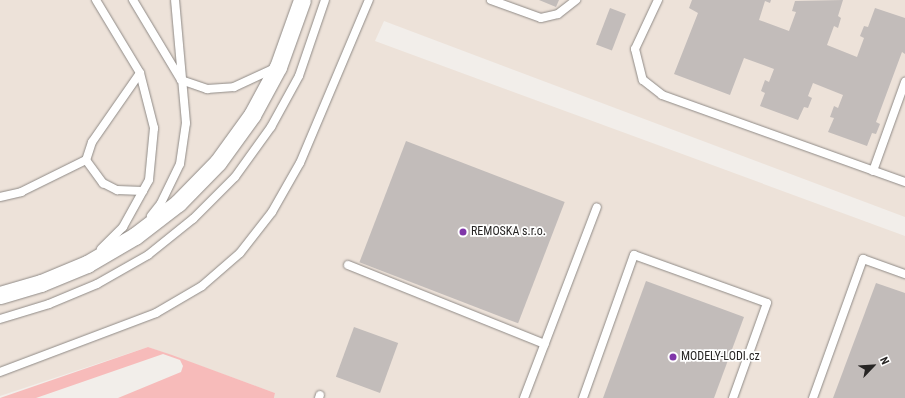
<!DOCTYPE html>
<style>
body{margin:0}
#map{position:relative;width:905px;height:398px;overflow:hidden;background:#f2eeea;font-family:"Roboto Condensed",sans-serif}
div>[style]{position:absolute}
.built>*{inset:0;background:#ede2d9}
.green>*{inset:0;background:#f7bbba}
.building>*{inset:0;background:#c2bcba;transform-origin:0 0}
.roads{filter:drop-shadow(0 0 1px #8f8a86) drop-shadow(0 0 1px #8f8a86)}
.service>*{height:8px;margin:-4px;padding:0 4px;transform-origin:4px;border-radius:4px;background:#fff}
.minor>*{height:17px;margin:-8.5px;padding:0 8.5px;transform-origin:8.5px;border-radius:8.5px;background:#fff}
.dots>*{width:11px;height:11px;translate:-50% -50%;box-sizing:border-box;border:2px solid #fff;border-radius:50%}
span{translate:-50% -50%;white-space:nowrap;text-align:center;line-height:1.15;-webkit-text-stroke:3.5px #fff;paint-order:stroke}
.poi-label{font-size:12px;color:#272524}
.left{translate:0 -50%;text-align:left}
.north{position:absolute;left:853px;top:346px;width:40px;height:40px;-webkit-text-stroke:3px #fff;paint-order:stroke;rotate:65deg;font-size:11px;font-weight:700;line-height:16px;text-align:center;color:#272524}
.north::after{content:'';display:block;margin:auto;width:14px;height:18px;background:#272524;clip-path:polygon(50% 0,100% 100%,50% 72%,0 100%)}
</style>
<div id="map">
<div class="built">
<i style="clip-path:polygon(0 0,905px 0,905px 217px,384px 21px,375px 41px,905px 236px,905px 398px,274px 398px,275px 393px,148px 347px,0 396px)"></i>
</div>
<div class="green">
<i style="clip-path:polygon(148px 347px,172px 355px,275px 393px,274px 398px,118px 398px,181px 372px,183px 366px,180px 360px,163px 354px,36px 398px,0 398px)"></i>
</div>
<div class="building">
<i style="clip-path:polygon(539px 0,559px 0,556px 7px)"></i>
<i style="clip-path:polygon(692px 0,771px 0,770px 3px,765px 1px,759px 20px,789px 31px,796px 12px,792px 11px,795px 1px,843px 0,838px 16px,841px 18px,838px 28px,834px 26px,827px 45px,857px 57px,864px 38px,860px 36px,864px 26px,868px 27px,875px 8px,905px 18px,905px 54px,902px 52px,876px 122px,880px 124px,876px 134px,872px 133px,867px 146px,828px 132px,834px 118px,830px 117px,834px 106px,838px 108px,843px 95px,813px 83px,808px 96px,812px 98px,808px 108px,804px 107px,798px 120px,760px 106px,765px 93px,761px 91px,765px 80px,769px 82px,774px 69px,744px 58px,730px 95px,674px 74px,698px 13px,689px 8px)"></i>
<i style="left:610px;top:8px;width:17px;height:39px;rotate:21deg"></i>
<i style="left:406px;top:141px;width:170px;height:130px;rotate:21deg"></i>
<i style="clip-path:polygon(646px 281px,744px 317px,714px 398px,603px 398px)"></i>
<i style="clip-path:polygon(876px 283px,905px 293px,905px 398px,833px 398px)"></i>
<i style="left:354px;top:327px;width:47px;height:53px;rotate:20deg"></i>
</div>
<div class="roads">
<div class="service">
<i style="left:96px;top:0;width:85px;rotate:58.9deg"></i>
<i style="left:140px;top:73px;width:57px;rotate:75.7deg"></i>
<i style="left:154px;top:128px;width:52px;rotate:95.5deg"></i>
<i style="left:149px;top:180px;width:54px;rotate:119deg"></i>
<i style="left:123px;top:227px;width:31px;rotate:135deg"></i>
<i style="left:133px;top:0;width:93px;rotate:59deg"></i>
<i style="left:181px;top:80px;width:28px;rotate:19deg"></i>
<i style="left:207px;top:89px;width:27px;rotate:-4deg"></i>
<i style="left:234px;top:87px;width:45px;rotate:-24.9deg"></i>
<i style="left:491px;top:0;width:53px;rotate:19.8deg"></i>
<i style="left:541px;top:18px;width:17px;rotate:-13deg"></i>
<i style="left:558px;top:14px;width:23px;rotate:-38deg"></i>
<i style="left:658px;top:0;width:54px;rotate:115.1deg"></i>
<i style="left:635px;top:49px;width:32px;rotate:76deg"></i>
<i style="left:643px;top:80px;width:24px;rotate:38deg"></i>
<i style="left:662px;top:95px;width:258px;rotate:19.7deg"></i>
<i style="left:140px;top:73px;width:84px;rotate:124.8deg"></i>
<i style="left:92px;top:142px;width:19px;rotate:108deg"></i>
<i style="left:86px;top:160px;width:29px;rotate:54deg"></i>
<i style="left:103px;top:183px;width:16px;rotate:27deg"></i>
<i style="left:117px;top:190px;width:26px;rotate:2deg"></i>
<i style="left:873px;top:171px;width:95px;rotate:-70.2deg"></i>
<i style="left:0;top:197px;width:22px;rotate:-13deg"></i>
<i style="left:21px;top:192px;width:72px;rotate:-26.2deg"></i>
<i style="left:151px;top:216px;width:16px;rotate:-52deg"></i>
<i style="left:161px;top:203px;width:43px;rotate:-64deg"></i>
<i style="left:180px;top:164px;width:41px;rotate:-81.7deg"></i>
<i style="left:186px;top:123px;width:123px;rotate:-95.1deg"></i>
<i style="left:348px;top:265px;width:212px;rotate:21.9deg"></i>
<i style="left:0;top:319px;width:51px;rotate:-17deg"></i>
<i style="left:49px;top:304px;width:52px;rotate:-22.6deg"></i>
<i style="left:97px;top:284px;width:59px;rotate:-29.6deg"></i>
<i style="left:148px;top:255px;width:58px;rotate:-38.7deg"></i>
<i style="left:193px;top:219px;width:59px;rotate:-45deg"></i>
<i style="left:235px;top:177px;width:62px;rotate:-54.2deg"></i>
<i style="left:271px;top:127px;width:58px;rotate:-61.2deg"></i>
<i style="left:299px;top:76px;width:80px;rotate:-71.1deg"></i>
<i style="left:0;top:372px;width:167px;rotate:-20.7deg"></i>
<i style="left:156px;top:313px;width:53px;rotate:-30.4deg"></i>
<i style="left:202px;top:286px;width:50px;rotate:-41deg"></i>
<i style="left:240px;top:253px;width:52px;rotate:-52deg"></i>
<i style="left:272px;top:212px;width:56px;rotate:-60.3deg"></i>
<i style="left:300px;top:163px;width:177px;rotate:-67.1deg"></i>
<i style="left:319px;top:398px;width:3px;rotate:-72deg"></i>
<i style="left:524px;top:398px;width:204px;rotate:-69.1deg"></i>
<i style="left:583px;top:398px;width:152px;rotate:-70.4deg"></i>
<i style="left:634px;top:255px;width:141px;rotate:19.8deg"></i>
<i style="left:767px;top:303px;width:101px;rotate:109.7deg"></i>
<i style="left:813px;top:398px;width:148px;rotate:-70.2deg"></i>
<i style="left:863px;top:259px;width:45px;rotate:19.7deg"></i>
</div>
<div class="minor">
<i style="left:0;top:295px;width:43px;rotate:-16.3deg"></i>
<i style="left:41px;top:283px;width:50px;rotate:-22.4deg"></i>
<i style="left:87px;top:264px;width:56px;rotate:-30.3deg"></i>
<i style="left:135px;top:236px;width:54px;rotate:-37.5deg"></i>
<i style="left:178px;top:203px;width:57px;rotate:-45.7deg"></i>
<i style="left:218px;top:162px;width:58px;rotate:-54.1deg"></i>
<i style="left:252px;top:115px;width:55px;rotate:-61.6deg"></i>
<i style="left:278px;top:67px;width:71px;rotate:-70.3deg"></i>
</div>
</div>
<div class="dots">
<i style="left:463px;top:232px;background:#8036a9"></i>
<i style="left:673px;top:357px;background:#8036a9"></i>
</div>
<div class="poi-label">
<span class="left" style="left:471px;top:232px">REMOSKA s.r.o.</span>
<span class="left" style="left:681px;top:357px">MODELY-LODI.cz</span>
</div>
<div class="north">N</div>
</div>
